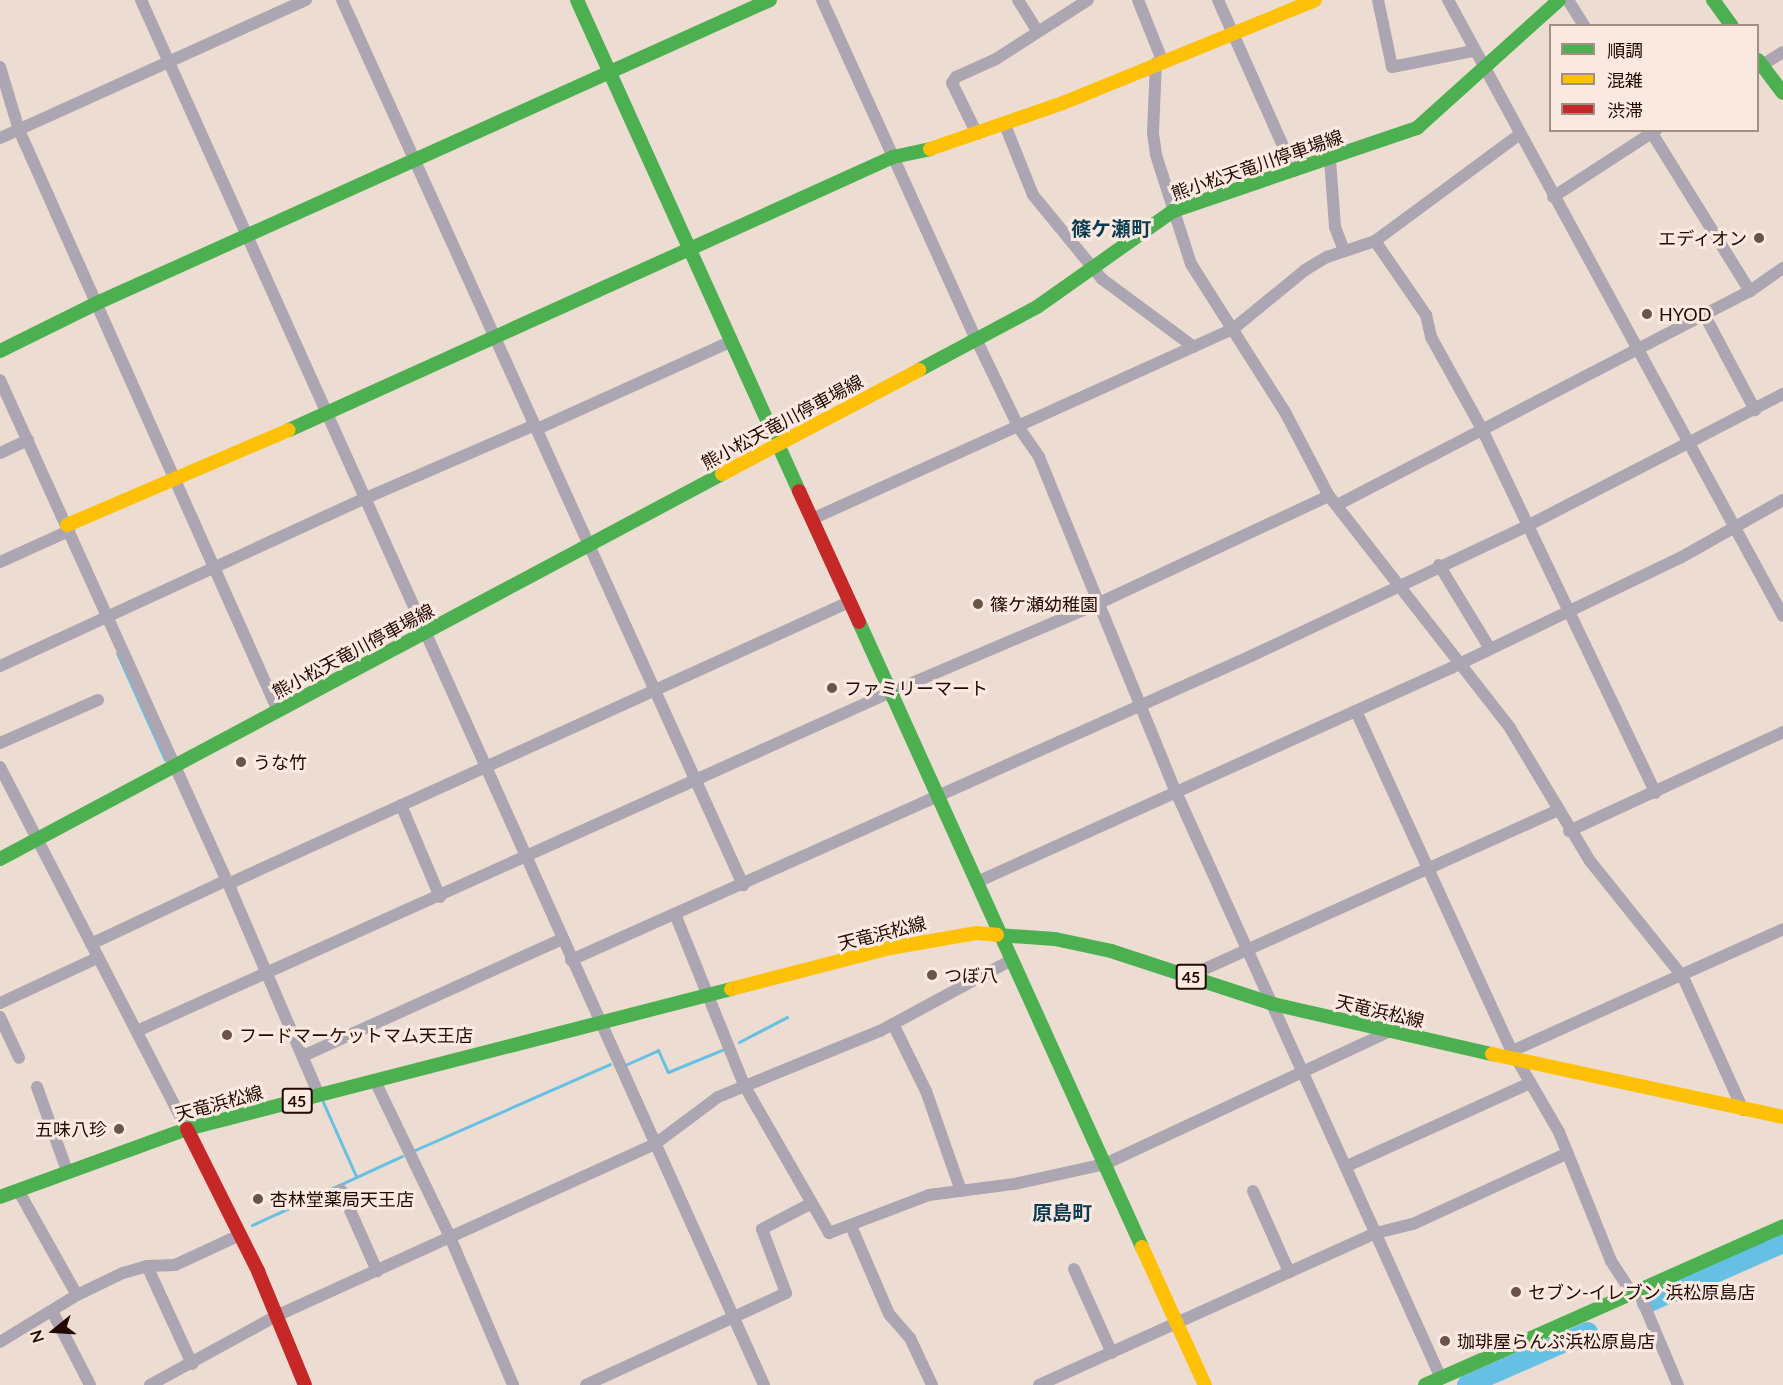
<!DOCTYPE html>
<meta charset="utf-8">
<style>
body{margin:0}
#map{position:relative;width:1783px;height:1385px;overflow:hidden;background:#eddcd1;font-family:Lato,"Noto Sans JP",sans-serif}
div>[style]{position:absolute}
.stream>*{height:3px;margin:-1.5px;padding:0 1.5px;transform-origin:1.5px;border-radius:1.5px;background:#65c0e4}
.river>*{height:20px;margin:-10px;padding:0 10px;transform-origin:10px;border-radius:10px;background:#65c0e4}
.street>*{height:12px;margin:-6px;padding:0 6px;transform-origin:6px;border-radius:6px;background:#aca6b2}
.fast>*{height:14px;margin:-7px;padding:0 7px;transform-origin:7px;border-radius:7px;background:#4caf50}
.slow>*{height:14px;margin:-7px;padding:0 7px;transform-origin:7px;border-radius:7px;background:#ffc107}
.jam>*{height:14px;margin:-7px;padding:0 7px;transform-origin:7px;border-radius:7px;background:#c62828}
.dots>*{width:16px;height:16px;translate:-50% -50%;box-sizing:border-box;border:3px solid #f9e9e0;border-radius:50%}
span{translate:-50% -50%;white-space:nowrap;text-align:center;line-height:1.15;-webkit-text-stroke:6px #f9e9e0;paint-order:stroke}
.shield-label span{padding:2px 4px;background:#f9e9e0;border:2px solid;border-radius:4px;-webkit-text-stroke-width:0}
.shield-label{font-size:16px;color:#240900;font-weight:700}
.street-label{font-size:18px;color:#240900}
.poi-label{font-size:18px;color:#240900}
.right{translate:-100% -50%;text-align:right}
.left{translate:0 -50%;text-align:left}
.neighbourhood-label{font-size:20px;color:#0d3c51;font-weight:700}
.legend{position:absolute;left:1549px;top:24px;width:210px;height:108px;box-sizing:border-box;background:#f9e9e0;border:2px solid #a48f86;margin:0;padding:8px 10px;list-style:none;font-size:18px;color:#240900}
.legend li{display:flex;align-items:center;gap:12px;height:30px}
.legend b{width:30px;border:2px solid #a48f86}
.north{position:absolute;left:24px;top:1301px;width:60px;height:60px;-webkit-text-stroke:4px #f9e9e0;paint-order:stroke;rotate:252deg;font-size:16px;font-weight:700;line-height:24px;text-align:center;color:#240900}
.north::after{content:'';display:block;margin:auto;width:21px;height:27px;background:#240900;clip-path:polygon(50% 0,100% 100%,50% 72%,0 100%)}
</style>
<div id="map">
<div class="stream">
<i style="left:117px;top:653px;width:117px;rotate:65.8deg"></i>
<i style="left:739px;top:1042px;width:54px;rotate:-27.5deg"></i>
<i style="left:625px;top:1065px;width:36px;rotate:-24deg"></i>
<i style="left:658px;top:1050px;width:24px;rotate:66deg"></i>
<i style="left:668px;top:1072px;width:61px;rotate:-22.3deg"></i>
<i style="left:323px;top:1102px;width:81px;rotate:66deg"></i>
<i style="left:415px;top:1150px;width:213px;rotate:-23.8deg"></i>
<i style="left:252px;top:1225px;width:165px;rotate:-24.7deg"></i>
</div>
<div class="river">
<i style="left:1647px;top:1303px;width:149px;rotate:-23.8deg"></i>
<i style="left:1467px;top:1385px;width:132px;rotate:-23.7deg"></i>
</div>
<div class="street">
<i style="left:141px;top:0;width:1519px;rotate:65.78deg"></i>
<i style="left:342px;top:0;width:972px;rotate:65.62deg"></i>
<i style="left:822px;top:0;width:372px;rotate:65.6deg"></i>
<i style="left:976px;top:339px;width:99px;rotate:64.2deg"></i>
<i style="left:1019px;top:428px;width:35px;rotate:55deg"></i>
<i style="left:1039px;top:457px;width:362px;rotate:67.8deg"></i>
<i style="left:1176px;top:792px;width:643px;rotate:65.67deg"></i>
<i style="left:1018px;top:0;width:36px;rotate:58deg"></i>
<i style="left:1138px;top:0;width:65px;rotate:68.2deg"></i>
<i style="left:1218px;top:0;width:187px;rotate:66deg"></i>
<i style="left:1378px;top:0;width:68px;rotate:78.2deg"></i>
<i style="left:1392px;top:67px;width:83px;rotate:-11.2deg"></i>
<i style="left:1448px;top:0;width:701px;rotate:61.46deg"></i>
<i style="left:1568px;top:0;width:31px;rotate:58deg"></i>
<i style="left:1156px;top:63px;width:70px;rotate:92.5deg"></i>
<i style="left:1153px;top:133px;width:22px;rotate:82deg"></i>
<i style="left:1156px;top:155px;width:114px;rotate:72.2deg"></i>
<i style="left:1191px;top:264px;width:175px;rotate:57.6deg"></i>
<i style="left:1285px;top:412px;width:95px;rotate:62.4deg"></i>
<i style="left:1329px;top:496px;width:294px;rotate:52deg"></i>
<i style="left:1510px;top:728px;width:155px;rotate:59deg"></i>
<i style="left:1590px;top:861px;width:149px;rotate:51.3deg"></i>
<i style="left:1683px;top:977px;width:146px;rotate:65.7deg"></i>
<i style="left:0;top:67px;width:66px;rotate:73.2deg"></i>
<i style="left:19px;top:130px;width:636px;rotate:65.97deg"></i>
<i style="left:1759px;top:67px;width:28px;rotate:-32deg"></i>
<i style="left:1005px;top:125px;width:75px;rotate:68.2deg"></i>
<i style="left:1033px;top:195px;width:109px;rotate:50.6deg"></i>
<i style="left:1102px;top:279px;width:114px;rotate:36.5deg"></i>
<i style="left:1650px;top:130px;width:190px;rotate:58.2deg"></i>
<i style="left:977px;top:134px;width:57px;rotate:-116.1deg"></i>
<i style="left:952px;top:83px;width:7px;rotate:-56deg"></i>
<i style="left:956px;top:77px;width:44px;rotate:-24.2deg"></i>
<i style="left:996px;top:59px;width:109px;rotate:-32.7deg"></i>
<i style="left:0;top:138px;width:336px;rotate:-24.3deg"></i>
<i style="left:1330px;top:160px;width:67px;rotate:85.7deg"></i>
<i style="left:1335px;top:227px;width:25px;rotate:69deg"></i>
<i style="left:1553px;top:197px;width:123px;rotate:-33deg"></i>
<i style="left:1375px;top:241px;width:90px;rotate:55.4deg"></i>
<i style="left:1426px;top:315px;width:23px;rotate:77deg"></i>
<i style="left:1431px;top:337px;width:105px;rotate:61deg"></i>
<i style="left:1482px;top:429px;width:403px;rotate:64.5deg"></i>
<i style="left:1704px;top:314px;width:109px;rotate:62deg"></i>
<i style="left:0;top:380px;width:560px;rotate:65.63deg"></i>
<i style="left:231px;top:890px;width:223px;rotate:66.8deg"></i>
<i style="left:537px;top:429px;width:214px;rotate:-24.3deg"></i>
<i style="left:0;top:453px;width:31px;rotate:-25deg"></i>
<i style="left:1337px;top:505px;width:465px;rotate:-27.4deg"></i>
<i style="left:1750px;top:291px;width:40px;rotate:-34.9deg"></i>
<i style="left:812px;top:519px;width:462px;rotate:-24.3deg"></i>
<i style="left:1233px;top:329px;width:93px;rotate:-39.3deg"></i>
<i style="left:1305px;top:270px;width:26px;rotate:-31deg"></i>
<i style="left:1327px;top:257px;width:51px;rotate:-18.4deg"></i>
<i style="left:1375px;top:241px;width:179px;rotate:-36.4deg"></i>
<i style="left:0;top:562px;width:76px;rotate:-24.2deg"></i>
<i style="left:1439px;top:565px;width:98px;rotate:58.7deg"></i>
<i style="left:0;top:666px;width:403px;rotate:-24.7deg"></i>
<i style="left:366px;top:498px;width:184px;rotate:-23.4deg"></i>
<i style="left:1356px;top:711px;width:374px;rotate:65.4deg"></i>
<i style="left:1512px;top:1051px;width:94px;rotate:59.9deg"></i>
<i style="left:1559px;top:1132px;width:139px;rotate:68deg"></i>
<i style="left:1611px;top:1261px;width:38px;rotate:57deg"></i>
<i style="left:0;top:743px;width:107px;rotate:-23.7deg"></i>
<i style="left:0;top:767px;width:407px;rotate:62.7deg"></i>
<i style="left:401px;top:805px;width:100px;rotate:67deg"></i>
<i style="left:1569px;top:831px;width:236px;rotate:-24.8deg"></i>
<i style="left:977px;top:882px;width:520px;rotate:-24.3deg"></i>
<i style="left:1451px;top:668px;width:254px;rotate:-25.7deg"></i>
<i style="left:1680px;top:558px;width:118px;rotate:-29.4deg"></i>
<i style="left:228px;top:884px;width:682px;rotate:-24.42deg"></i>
<i style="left:675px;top:914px;width:184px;rotate:68deg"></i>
<i style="left:744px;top:1085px;width:171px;rotate:60.1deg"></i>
<i style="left:829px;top:1233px;width:107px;rotate:-20.8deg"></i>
<i style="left:929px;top:1195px;width:86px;rotate:-7.4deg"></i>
<i style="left:1014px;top:1184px;width:93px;rotate:-12.4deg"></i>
<i style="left:1105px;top:1164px;width:312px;rotate:-25deg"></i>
<i style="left:91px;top:944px;width:150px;rotate:-25.2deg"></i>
<i style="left:571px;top:960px;width:745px;rotate:-24.09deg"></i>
<i style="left:1251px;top:656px;width:307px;rotate:-25.2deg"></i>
<i style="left:1529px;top:525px;width:286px;rotate:-27.3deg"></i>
<i style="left:1189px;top:976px;width:402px;rotate:-24.2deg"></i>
<i style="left:0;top:1003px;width:107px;rotate:-24.9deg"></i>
<i style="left:0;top:1017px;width:45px;rotate:65.1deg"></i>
<i style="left:893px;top:1024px;width:75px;rotate:63.8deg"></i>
<i style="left:926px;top:1091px;width:106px;rotate:70.7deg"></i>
<i style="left:137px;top:1031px;width:827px;rotate:-24.21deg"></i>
<i style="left:891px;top:692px;width:224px;rotate:-23.1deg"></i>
<i style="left:1097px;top:604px;width:256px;rotate:-25deg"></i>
<i style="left:1512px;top:1051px;width:297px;rotate:-24.2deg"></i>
<i style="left:303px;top:1056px;width:282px;rotate:-24.3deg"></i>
<i style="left:375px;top:1081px;width:173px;rotate:64.3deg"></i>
<i style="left:450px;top:1237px;width:161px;rotate:66.9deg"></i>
<i style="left:37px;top:1087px;width:89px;rotate:70.3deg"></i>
<i style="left:1347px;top:1166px;width:201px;rotate:-24.4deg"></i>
<i style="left:18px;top:1190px;width:120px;rotate:60.7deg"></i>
<i style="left:341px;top:1190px;width:89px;rotate:66deg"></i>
<i style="left:1253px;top:1191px;width:89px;rotate:66deg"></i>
<i style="left:851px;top:1226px;width:96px;rotate:66.6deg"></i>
<i style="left:889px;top:1314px;width:32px;rotate:49deg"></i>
<i style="left:910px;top:1338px;width:52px;rotate:64.9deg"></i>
<i style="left:147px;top:1266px;width:108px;rotate:65.3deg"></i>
<i style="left:1074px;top:1269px;width:92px;rotate:65.7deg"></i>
<i style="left:1638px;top:1290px;width:103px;rotate:67.2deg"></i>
<i style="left:52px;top:1311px;width:83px;rotate:62.8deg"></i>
<i style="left:0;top:1342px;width:90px;rotate:-31.4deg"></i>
<i style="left:77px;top:1295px;width:51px;rotate:-25.6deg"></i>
<i style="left:123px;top:1273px;width:25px;rotate:-16deg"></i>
<i style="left:147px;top:1266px;width:28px;rotate:-2deg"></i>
<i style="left:175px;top:1265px;width:72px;rotate:-24.8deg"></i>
<i style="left:150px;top:1385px;width:144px;rotate:-28.7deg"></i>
<i style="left:276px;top:1316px;width:416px;rotate:-24.4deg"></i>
<i style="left:655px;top:1144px;width:79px;rotate:-36.7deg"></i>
<i style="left:718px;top:1097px;width:175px;rotate:-22.2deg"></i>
<i style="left:880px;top:1031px;width:151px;rotate:-28.4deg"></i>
<i style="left:586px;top:1385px;width:220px;rotate:-24.7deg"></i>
<i style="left:786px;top:1293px;width:68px;rotate:-110.6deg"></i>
<i style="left:762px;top:1229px;width:56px;rotate:-27.5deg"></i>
<i style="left:1039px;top:1385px;width:370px;rotate:-24.3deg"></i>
<i style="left:1376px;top:1233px;width:38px;rotate:-14deg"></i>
<i style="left:1413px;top:1224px;width:170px;rotate:-24.6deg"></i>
</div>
<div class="fast">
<i style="left:577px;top:0;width:539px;rotate:65.67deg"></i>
<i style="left:1713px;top:0;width:32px;rotate:54deg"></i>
<i style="left:1758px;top:60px;width:41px;rotate:52.9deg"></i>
<i style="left:0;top:351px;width:108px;rotate:-26.3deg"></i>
<i style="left:97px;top:303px;width:738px;rotate:-24.24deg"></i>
<i style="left:919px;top:370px;width:134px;rotate:-28.1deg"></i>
<i style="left:1037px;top:307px;width:166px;rotate:-35.2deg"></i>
<i style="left:1173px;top:211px;width:258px;rotate:-18.8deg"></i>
<i style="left:1417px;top:128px;width:191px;rotate:-42deg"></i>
<i style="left:289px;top:430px;width:663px;rotate:-24.32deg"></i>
<i style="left:893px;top:157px;width:38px;rotate:-12deg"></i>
<i style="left:859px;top:622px;width:686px;rotate:65.64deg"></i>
<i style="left:0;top:859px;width:818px;rotate:-28.07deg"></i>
<i style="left:997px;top:935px;width:58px;rotate:3.9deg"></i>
<i style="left:1055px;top:939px;width:57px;rotate:12.1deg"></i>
<i style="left:1111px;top:951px;width:170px;rotate:18.1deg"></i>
<i style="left:1273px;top:1004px;width:225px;rotate:12.9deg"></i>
<i style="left:0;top:1197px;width:199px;rotate:-20deg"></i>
<i style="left:187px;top:1129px;width:562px;rotate:-14.43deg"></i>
<i style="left:1425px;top:1385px;width:392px;rotate:-23.9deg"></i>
</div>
<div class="slow">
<i style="left:930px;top:149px;width:141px;rotate:-19.1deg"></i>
<i style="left:1063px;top:103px;width:272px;rotate:-22.2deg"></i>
<i style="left:722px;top:474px;width:223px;rotate:-27.8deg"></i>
<i style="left:67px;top:525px;width:241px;rotate:-23.2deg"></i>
<i style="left:731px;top:989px;width:164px;rotate:-14.5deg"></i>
<i style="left:890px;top:948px;width:87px;rotate:-9.9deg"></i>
<i style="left:976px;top:933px;width:21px;rotate:5deg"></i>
<i style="left:1492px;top:1054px;width:298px;rotate:12.2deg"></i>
<i style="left:1142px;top:1247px;width:152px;rotate:65.5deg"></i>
</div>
<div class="jam">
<i style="left:799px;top:491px;width:144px;rotate:65.4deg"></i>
<i style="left:187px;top:1129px;width:159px;rotate:63.4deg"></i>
<i style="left:258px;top:1271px;width:123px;rotate:67.6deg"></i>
</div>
<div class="dots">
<i style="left:1759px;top:238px;background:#6a5349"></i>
<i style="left:1647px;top:314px;background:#6a5349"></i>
<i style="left:978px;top:604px;background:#6a5349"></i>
<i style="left:832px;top:688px;background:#6a5349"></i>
<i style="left:241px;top:762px;background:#6a5349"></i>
<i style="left:932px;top:975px;background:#6a5349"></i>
<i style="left:227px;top:1035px;background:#6a5349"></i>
<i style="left:119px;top:1129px;background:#6a5349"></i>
<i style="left:258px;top:1199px;background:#6a5349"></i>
<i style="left:1516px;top:1292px;background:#6a5349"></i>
<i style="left:1445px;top:1341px;background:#6a5349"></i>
</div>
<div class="shield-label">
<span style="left:1191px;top:977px">45</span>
<span style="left:297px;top:1101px">45</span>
</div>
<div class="street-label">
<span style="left:1257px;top:165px;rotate:-19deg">熊小松天竜川停車場線</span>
<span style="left:782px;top:422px;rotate:-28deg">熊小松天竜川停車場線</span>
<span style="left:353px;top:651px;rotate:-28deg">熊小松天竜川停車場線</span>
<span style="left:882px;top:933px;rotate:-14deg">天竜浜松線</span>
<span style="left:1380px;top:1011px;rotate:13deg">天竜浜松線</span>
<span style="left:219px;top:1103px;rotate:-15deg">天竜浜松線</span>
</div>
<div class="poi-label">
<span class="right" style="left:1747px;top:238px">エディオン</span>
<span class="left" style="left:1659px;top:314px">HYOD</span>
<span class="left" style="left:990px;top:604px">篠ケ瀬幼稚園</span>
<span class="left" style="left:844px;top:688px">ファミリーマート</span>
<span class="left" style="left:253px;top:762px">うな竹</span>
<span class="left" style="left:944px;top:975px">つぼ八</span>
<span class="left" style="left:239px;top:1035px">フードマーケットマム天王店</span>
<span class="right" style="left:107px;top:1129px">五味八珍</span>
<span class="left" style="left:270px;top:1199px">杏林堂薬局天王店</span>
<span class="left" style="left:1528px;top:1292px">セブン‐イレブン 浜松原島店</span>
<span class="left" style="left:1457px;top:1341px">珈琲屋らんぷ浜松原島店</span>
</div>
<div class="neighbourhood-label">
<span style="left:1111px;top:228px">篠ケ瀬町</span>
<span style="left:1062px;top:1212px">原島町</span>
</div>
<ul class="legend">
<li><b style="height:8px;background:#4caf50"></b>順調</li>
<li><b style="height:8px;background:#ffc107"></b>混雑</li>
<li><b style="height:8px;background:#c62828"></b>渋滞</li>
</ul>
<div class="north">N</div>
</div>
